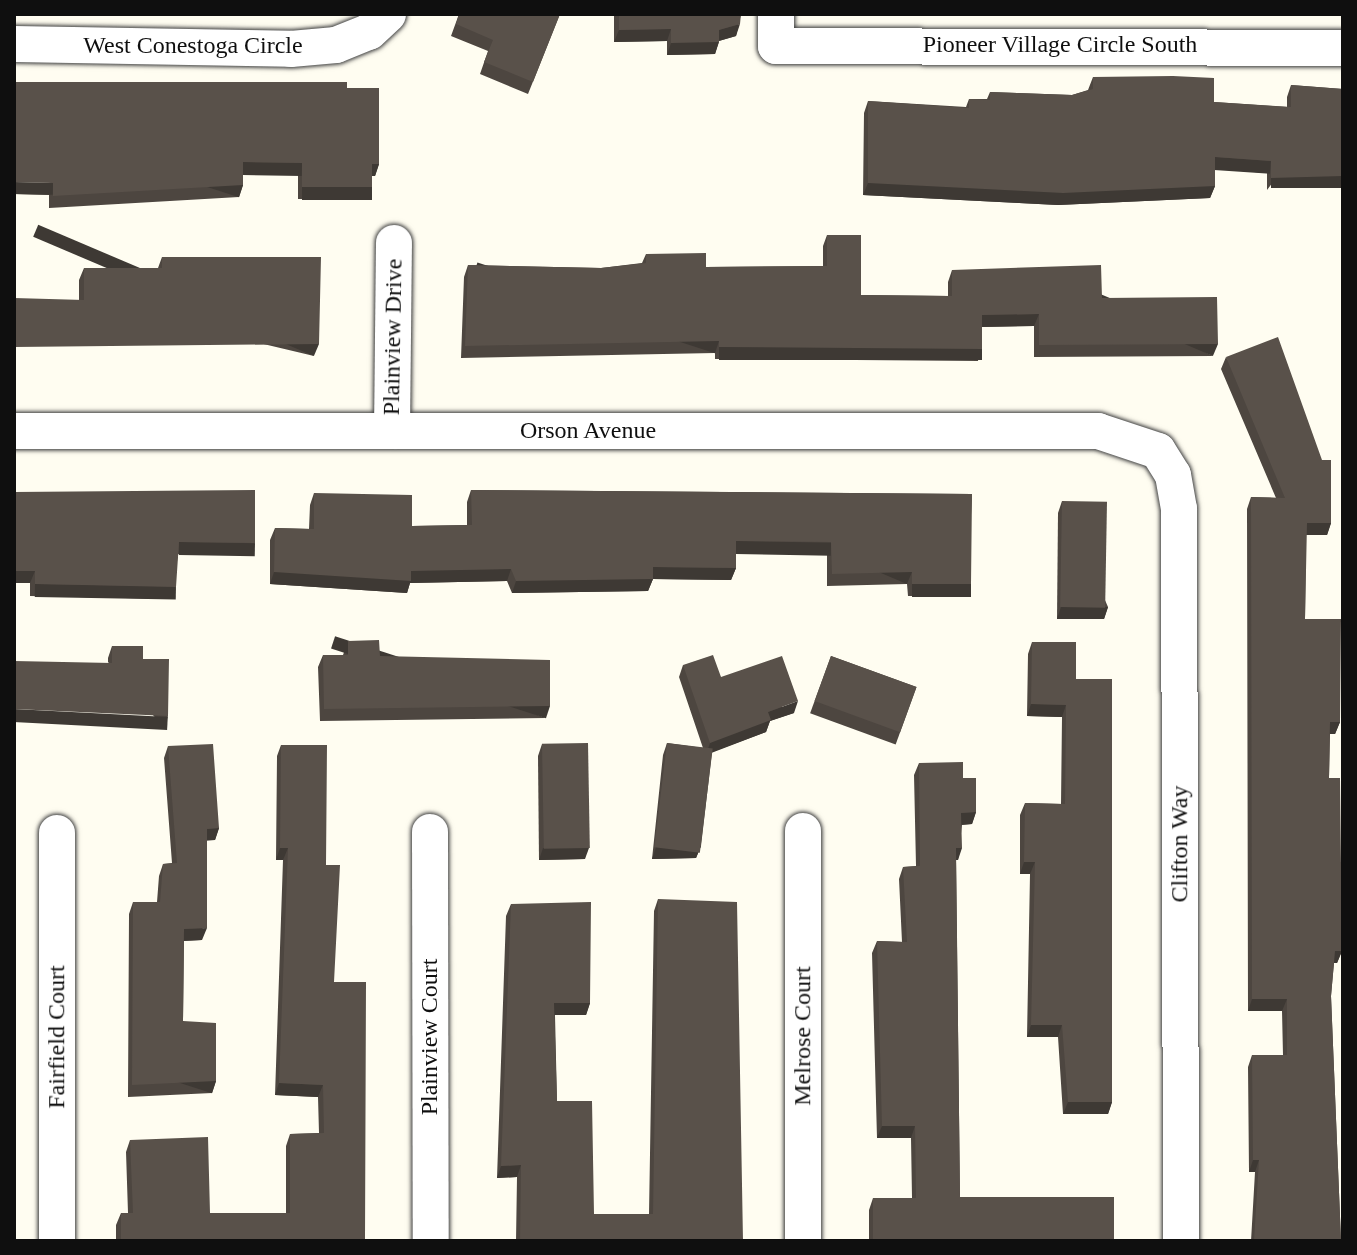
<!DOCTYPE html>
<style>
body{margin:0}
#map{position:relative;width:1357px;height:1255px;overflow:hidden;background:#fffdf1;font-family:Georgia,serif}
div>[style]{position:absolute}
.roads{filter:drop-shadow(0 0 2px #424242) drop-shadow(0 0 2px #424242)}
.street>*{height:36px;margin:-18px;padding:0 18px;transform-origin:18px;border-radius:18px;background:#fff}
.wall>*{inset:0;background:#4d4640;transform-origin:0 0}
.shaded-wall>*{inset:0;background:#3e3934;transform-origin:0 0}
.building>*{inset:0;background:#59514a;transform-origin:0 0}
span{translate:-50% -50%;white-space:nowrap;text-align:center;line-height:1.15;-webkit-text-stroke:8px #fff;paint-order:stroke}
.street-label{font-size:24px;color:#0f0f0f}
.frame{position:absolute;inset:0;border:16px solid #0f0f0f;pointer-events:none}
</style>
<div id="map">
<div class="roads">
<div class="street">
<i style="left:776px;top:14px;width:32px;rotate:90deg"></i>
<i style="left:776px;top:46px;width:567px;rotate:0.2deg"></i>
<i style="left:14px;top:44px;width:277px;rotate:1deg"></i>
<i style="left:291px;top:49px;width:45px;rotate:-5.1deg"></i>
<i style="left:336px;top:45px;width:35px;rotate:-22deg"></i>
<i style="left:369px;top:32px;width:26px;rotate:-43deg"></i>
<i style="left:14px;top:431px;width:1084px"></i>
<i style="left:1098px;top:431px;width:63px;rotate:18.4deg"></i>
<i style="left:1158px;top:451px;width:28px;rotate:58deg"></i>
<i style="left:1173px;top:475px;width:35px;rotate:80deg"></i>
<i style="left:1179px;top:509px;width:732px;rotate:89.84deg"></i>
<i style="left:392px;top:431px;width:188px;rotate:-89.4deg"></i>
<i style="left:803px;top:831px;width:410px;rotate:90deg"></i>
<i style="left:430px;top:832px;width:409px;rotate:89.9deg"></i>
<i style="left:57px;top:833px;width:408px;rotate:90deg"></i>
</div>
</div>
<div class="wall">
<i style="clip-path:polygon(459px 14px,560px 14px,528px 94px,480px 74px,488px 51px,451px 36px)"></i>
<i style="clip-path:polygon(614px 14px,741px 14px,736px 36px,719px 41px,715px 54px,667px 55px,667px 41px,614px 42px)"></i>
<i style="clip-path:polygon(1093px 77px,1214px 102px,1287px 107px,1287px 97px,1291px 85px,1343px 89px,1267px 190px,1267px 173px,1215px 169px,1215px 186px,1210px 198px,1058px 205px,863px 195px,864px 113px,868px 101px,966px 107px,969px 99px,987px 99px,990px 92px,1072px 95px,1088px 90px)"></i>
<i style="clip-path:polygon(347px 88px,379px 164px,375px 176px,372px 176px,372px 187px,367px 199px,298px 199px,298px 175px,243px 174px,243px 185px,239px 197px,49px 208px,49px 195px,14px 194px)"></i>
<i style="clip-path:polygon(827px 235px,861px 295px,948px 296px,948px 282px,952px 270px,1102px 298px,1213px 356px,1034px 357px,1034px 326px,982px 327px,978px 361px,715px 359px,715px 353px,461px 358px,464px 277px,468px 265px,601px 268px,642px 263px,646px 254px,706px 267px,823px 266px,823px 246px)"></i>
<i style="clip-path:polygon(162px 257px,314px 356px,79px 300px,79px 280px,84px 268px,158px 268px)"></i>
<i style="clip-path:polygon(1226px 357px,1331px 523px,1327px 535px,1306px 535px,1305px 619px,1340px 722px,1335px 734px,1330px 734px,1329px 778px,1342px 951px,1337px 963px,1334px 963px,1331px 996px,1341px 1241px,1251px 1241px,1255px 1172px,1249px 1172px,1248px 1067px,1252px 1055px,1283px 1055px,1282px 1011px,1248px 1011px,1247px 509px,1251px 497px,1276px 498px,1221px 369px)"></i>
<i style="clip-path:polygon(471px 490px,972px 494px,967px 596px,908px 596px,907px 584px,827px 586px,827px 554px,736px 553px,736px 568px,731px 580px,653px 579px,648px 591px,512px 593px,507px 581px,410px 583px,407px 593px,270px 584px,270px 540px,275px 528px,309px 529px,310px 505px,314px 493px,412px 526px,467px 525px,467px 502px)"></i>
<i style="clip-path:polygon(14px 492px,255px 543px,251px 555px,178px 554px,172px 599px,30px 596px,30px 583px,14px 583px)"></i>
<i style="clip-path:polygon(1062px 501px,1108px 607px,1104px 619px,1057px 619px,1058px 513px)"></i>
<i style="clip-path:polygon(348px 641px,380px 656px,546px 718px,320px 721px,318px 667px,323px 655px,343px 655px)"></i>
<i style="clip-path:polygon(1032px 642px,1076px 679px,1112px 1102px,1108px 1114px,1063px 1114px,1058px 1037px,1027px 1037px,1030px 874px,1020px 874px,1020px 815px,1025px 803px,1061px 804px,1062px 717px,1027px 716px,1028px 654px)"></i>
<i style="clip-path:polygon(112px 646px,143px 659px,168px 716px,164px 728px,108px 662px,108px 658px)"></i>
<i style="left:831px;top:656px;width:91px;height:61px;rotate:20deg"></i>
<i style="clip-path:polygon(683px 665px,721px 677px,794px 713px,770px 721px,766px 732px,712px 752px,701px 846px,696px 858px,652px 859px,663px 755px,667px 743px,703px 748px,679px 677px)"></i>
<i style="clip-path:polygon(542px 744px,585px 859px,539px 860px,538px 756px)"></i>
<i style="clip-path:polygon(281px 745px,326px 865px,334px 982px,365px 1241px,116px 1241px,116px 1225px,121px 1213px,128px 1213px,126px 1152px,130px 1140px,210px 1213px,286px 1213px,286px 1146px,290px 1134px,319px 1133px,318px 1097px,275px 1095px,283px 860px,276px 860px,277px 756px)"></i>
<i style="clip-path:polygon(168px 746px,219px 828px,215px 840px,207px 840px,202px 940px,184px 941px,183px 1021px,216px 1081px,212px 1093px,128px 1097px,129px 914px,133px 902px,157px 902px,159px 876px,163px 864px,172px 863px,164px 758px)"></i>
<i style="clip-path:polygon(919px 763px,963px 778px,976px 812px,972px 824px,962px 825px,958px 860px,956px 860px,960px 1197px,1114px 1241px,869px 1241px,869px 1210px,873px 1198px,912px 1198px,911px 1138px,877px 1138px,872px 953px,877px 941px,902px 942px,899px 879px,903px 867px,916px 866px,914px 775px)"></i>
<i style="clip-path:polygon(658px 899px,743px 1241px,516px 1241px,517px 1177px,497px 1178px,506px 916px,511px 904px,590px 1003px,586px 1015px,555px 1015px,557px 1101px,594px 1214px,649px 1214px,654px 911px)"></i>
</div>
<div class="shaded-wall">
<i style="clip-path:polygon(828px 14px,899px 14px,828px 15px)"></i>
<i style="clip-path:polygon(740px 24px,736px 36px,715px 42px,719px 42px,715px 54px,667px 55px,671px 43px)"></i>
<i style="clip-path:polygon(671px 29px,667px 41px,614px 42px,619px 30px)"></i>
<i style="left:1215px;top:157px;width:56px;height:13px;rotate:4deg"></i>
<i style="left:243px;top:162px;width:59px;height:13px;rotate:1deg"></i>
<i style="clip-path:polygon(372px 164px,379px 164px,375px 176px,367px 176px)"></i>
<i style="left:1343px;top:176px;width:12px;height:72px;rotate:90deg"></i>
<i style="left:14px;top:182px;width:39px;height:12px;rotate:1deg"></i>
<i style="clip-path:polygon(868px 183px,1215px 186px,1210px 198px,1058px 205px,863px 195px)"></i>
<i style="left:243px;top:185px;width:13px;height:190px;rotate:108deg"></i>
<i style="left:302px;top:187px;width:70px;height:13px"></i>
<i style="clip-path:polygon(1039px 314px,1034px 326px,978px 327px,982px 315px)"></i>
<i style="left:719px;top:341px;width:13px;height:254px;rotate:108deg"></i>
<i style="left:319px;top:344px;width:13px;height:305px;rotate:113deg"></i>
<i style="left:1218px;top:344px;width:13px;height:179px;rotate:113deg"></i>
<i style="left:719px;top:347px;width:263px;height:13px"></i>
<i style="clip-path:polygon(1307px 523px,1331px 523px,1327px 535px,1302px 535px)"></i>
<i style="left:736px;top:541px;width:95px;height:13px;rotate:1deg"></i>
<i style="left:179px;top:542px;width:76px;height:13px;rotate:1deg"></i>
<i style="clip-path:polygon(653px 567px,736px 568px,731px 580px,653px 579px,648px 591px,512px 593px,516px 581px)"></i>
<i style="clip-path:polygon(511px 569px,507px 581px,410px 583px,407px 593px,270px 584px,274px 572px)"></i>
<i style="clip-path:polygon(14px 571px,35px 571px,30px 583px,14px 583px)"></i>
<i style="left:912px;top:572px;width:13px;height:80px;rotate:113deg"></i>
<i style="left:35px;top:584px;width:141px;height:13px;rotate:1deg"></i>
<i style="left:912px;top:584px;width:59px;height:13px"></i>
<i style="clip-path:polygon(1061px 607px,1108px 607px,1104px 619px,1057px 619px)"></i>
<i style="clip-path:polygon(798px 701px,794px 713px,770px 721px,766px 732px,706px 755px,710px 743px,768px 712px)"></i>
<i style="clip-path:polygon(1031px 704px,1066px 705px,1062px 717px,1027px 716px)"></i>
<i style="left:550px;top:706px;width:13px;height:226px;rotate:108deg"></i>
<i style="left:14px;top:709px;width:154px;height:13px;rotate:3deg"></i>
<i style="clip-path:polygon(1330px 722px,1340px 722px,1335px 734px,1326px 734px)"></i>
<i style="clip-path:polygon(976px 812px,972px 824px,957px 825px,961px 813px)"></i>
<i style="clip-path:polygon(219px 828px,215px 840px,203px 841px,207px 829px)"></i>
<i style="clip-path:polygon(701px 846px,696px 858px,652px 859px,656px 847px)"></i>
<i style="clip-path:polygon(280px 848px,288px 848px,283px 860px,276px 860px)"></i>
<i style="clip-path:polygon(543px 848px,589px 848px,585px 859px,539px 860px)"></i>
<i style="clip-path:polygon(956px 848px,962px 848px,958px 860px,952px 860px)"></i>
<i style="clip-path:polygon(1024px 862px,1035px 862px,1030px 874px,1020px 874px)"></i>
<i style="clip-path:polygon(207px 928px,202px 940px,180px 941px,184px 929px)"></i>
<i style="clip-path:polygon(1335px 951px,1342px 951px,1337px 963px,1331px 963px)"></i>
<i style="clip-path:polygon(1252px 999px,1287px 999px,1282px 1011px,1248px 1011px)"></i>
<i style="clip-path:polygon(554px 1003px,590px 1003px,586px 1015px,550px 1015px)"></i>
<i style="clip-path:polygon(1031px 1025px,1062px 1025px,1058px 1037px,1027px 1037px)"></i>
<i style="left:216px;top:1081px;width:13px;height:84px;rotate:108deg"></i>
<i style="clip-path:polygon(279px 1083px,323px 1085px,318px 1097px,275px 1095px)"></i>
<i style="clip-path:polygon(1068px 1102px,1112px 1102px,1108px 1114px,1063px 1114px)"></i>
<i style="clip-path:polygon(882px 1126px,915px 1126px,911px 1138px,877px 1138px)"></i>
<i style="clip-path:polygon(1253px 1160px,1259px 1160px,1255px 1172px,1249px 1172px)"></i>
<i style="clip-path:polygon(521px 1165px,517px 1177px,497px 1178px,501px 1166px)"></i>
</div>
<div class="building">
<i style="clip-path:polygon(459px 14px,560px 14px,533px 82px,484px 62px,493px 40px,456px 24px)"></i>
<i style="clip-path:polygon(619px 14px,741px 14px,740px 24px,719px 30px,719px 42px,671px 43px,671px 29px,619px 30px)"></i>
<i style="clip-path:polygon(1173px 76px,1214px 78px,1214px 102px,1291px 107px,1291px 85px,1343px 89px,1343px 176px,1271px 178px,1271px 161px,1215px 157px,1215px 186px,1063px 193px,868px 183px,868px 101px,969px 108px,969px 99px,990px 100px,990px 92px,1072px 95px,1093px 89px,1093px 77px)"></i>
<i style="clip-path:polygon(14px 82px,347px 82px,347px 88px,379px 88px,379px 164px,372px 164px,372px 187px,302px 187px,302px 163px,243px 162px,243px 185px,53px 196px,53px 183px,14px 182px)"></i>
<i style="clip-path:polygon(827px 235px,861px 235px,861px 295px,952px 296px,952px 270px,1101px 265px,1102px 298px,1217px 297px,1218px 344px,1039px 345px,1039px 314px,982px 315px,982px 349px,719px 347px,719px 341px,465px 346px,468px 265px,601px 268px,646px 263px,646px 254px,706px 253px,706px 267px,827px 266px)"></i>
<i style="clip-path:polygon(162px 257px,321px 257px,319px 344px,14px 347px,14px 298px,84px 300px,84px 268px,162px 268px)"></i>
<i style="clip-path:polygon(1278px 337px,1322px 460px,1331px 460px,1331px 523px,1307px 523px,1305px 619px,1341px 619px,1340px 722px,1330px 722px,1329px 778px,1340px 778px,1342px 951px,1335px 951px,1331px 996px,1341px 1241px,1254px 1241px,1259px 1160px,1253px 1160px,1252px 1055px,1287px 1055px,1287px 999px,1252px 999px,1251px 497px,1285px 498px,1226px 357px)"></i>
<i style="clip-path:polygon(255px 490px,255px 543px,179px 542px,176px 587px,35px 584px,35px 571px,14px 571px,14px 492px)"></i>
<i style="clip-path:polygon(471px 490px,972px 494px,971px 584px,912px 584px,912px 572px,832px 574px,831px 542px,736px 541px,736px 568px,653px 567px,653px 579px,516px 581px,511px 569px,411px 571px,411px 581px,274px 572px,275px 528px,314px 529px,314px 493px,412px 495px,412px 526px,472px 525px)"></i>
<i style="left:1062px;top:501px;width:45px;height:106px;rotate:1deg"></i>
<i style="clip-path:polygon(379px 640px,380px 656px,550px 660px,550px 706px,324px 709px,323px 655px,348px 655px,348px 641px)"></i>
<i style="clip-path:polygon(1032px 642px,1076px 642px,1076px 679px,1112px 679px,1112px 1102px,1068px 1102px,1062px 1025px,1031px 1025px,1035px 862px,1024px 862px,1025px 803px,1065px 804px,1066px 705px,1031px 704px)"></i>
<i style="clip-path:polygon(112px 646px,143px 646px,143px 659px,169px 659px,168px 716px,14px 709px,14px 661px,112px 663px)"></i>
<i style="clip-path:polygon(713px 655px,721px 677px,782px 656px,798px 701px,768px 712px,771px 720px,710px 743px,683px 665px)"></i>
<i style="left:831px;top:656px;width:91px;height:48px;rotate:20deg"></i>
<i style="left:588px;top:743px;width:105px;height:46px;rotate:89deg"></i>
<i style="left:667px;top:743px;width:46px;height:105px;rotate:7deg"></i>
<i style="clip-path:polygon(213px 744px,219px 828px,207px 829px,207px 928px,184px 929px,183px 1021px,216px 1023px,216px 1081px,132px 1085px,133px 902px,160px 902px,163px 864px,177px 863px,168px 746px)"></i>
<i style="clip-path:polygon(281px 745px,327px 745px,326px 865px,340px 865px,334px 982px,366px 982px,365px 1241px,121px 1241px,121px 1213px,133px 1213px,130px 1140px,208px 1137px,210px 1213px,290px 1213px,290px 1134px,324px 1133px,323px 1085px,279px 1083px,288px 848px,280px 848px)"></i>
<i style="clip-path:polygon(963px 762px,963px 778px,976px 778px,976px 812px,961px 813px,962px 848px,956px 848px,960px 1197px,1114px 1197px,1114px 1241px,873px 1241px,873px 1198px,916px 1198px,915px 1126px,882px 1126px,877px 941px,907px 942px,903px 867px,920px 866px,919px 763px)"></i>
<i style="clip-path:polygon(658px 899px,737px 902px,743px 1241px,520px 1241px,521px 1165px,501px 1166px,511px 904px,591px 902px,590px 1003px,554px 1003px,557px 1101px,592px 1101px,594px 1214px,653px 1214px)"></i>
</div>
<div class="street-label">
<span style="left:1060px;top:45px">Pioneer Village Circle South</span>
<span style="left:193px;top:46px">West Conestoga Circle</span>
<span style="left:393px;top:337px;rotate:-89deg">Plainview Drive</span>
<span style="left:588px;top:431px">Orson Avenue</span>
<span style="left:1180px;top:844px;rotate:-90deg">Clifton Way</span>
<span style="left:803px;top:1036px;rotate:-90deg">Melrose Court</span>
<span style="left:57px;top:1037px;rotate:-90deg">Fairfield Court</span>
<span style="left:430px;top:1037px;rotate:-90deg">Plainview Court</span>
</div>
<div class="frame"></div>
</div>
